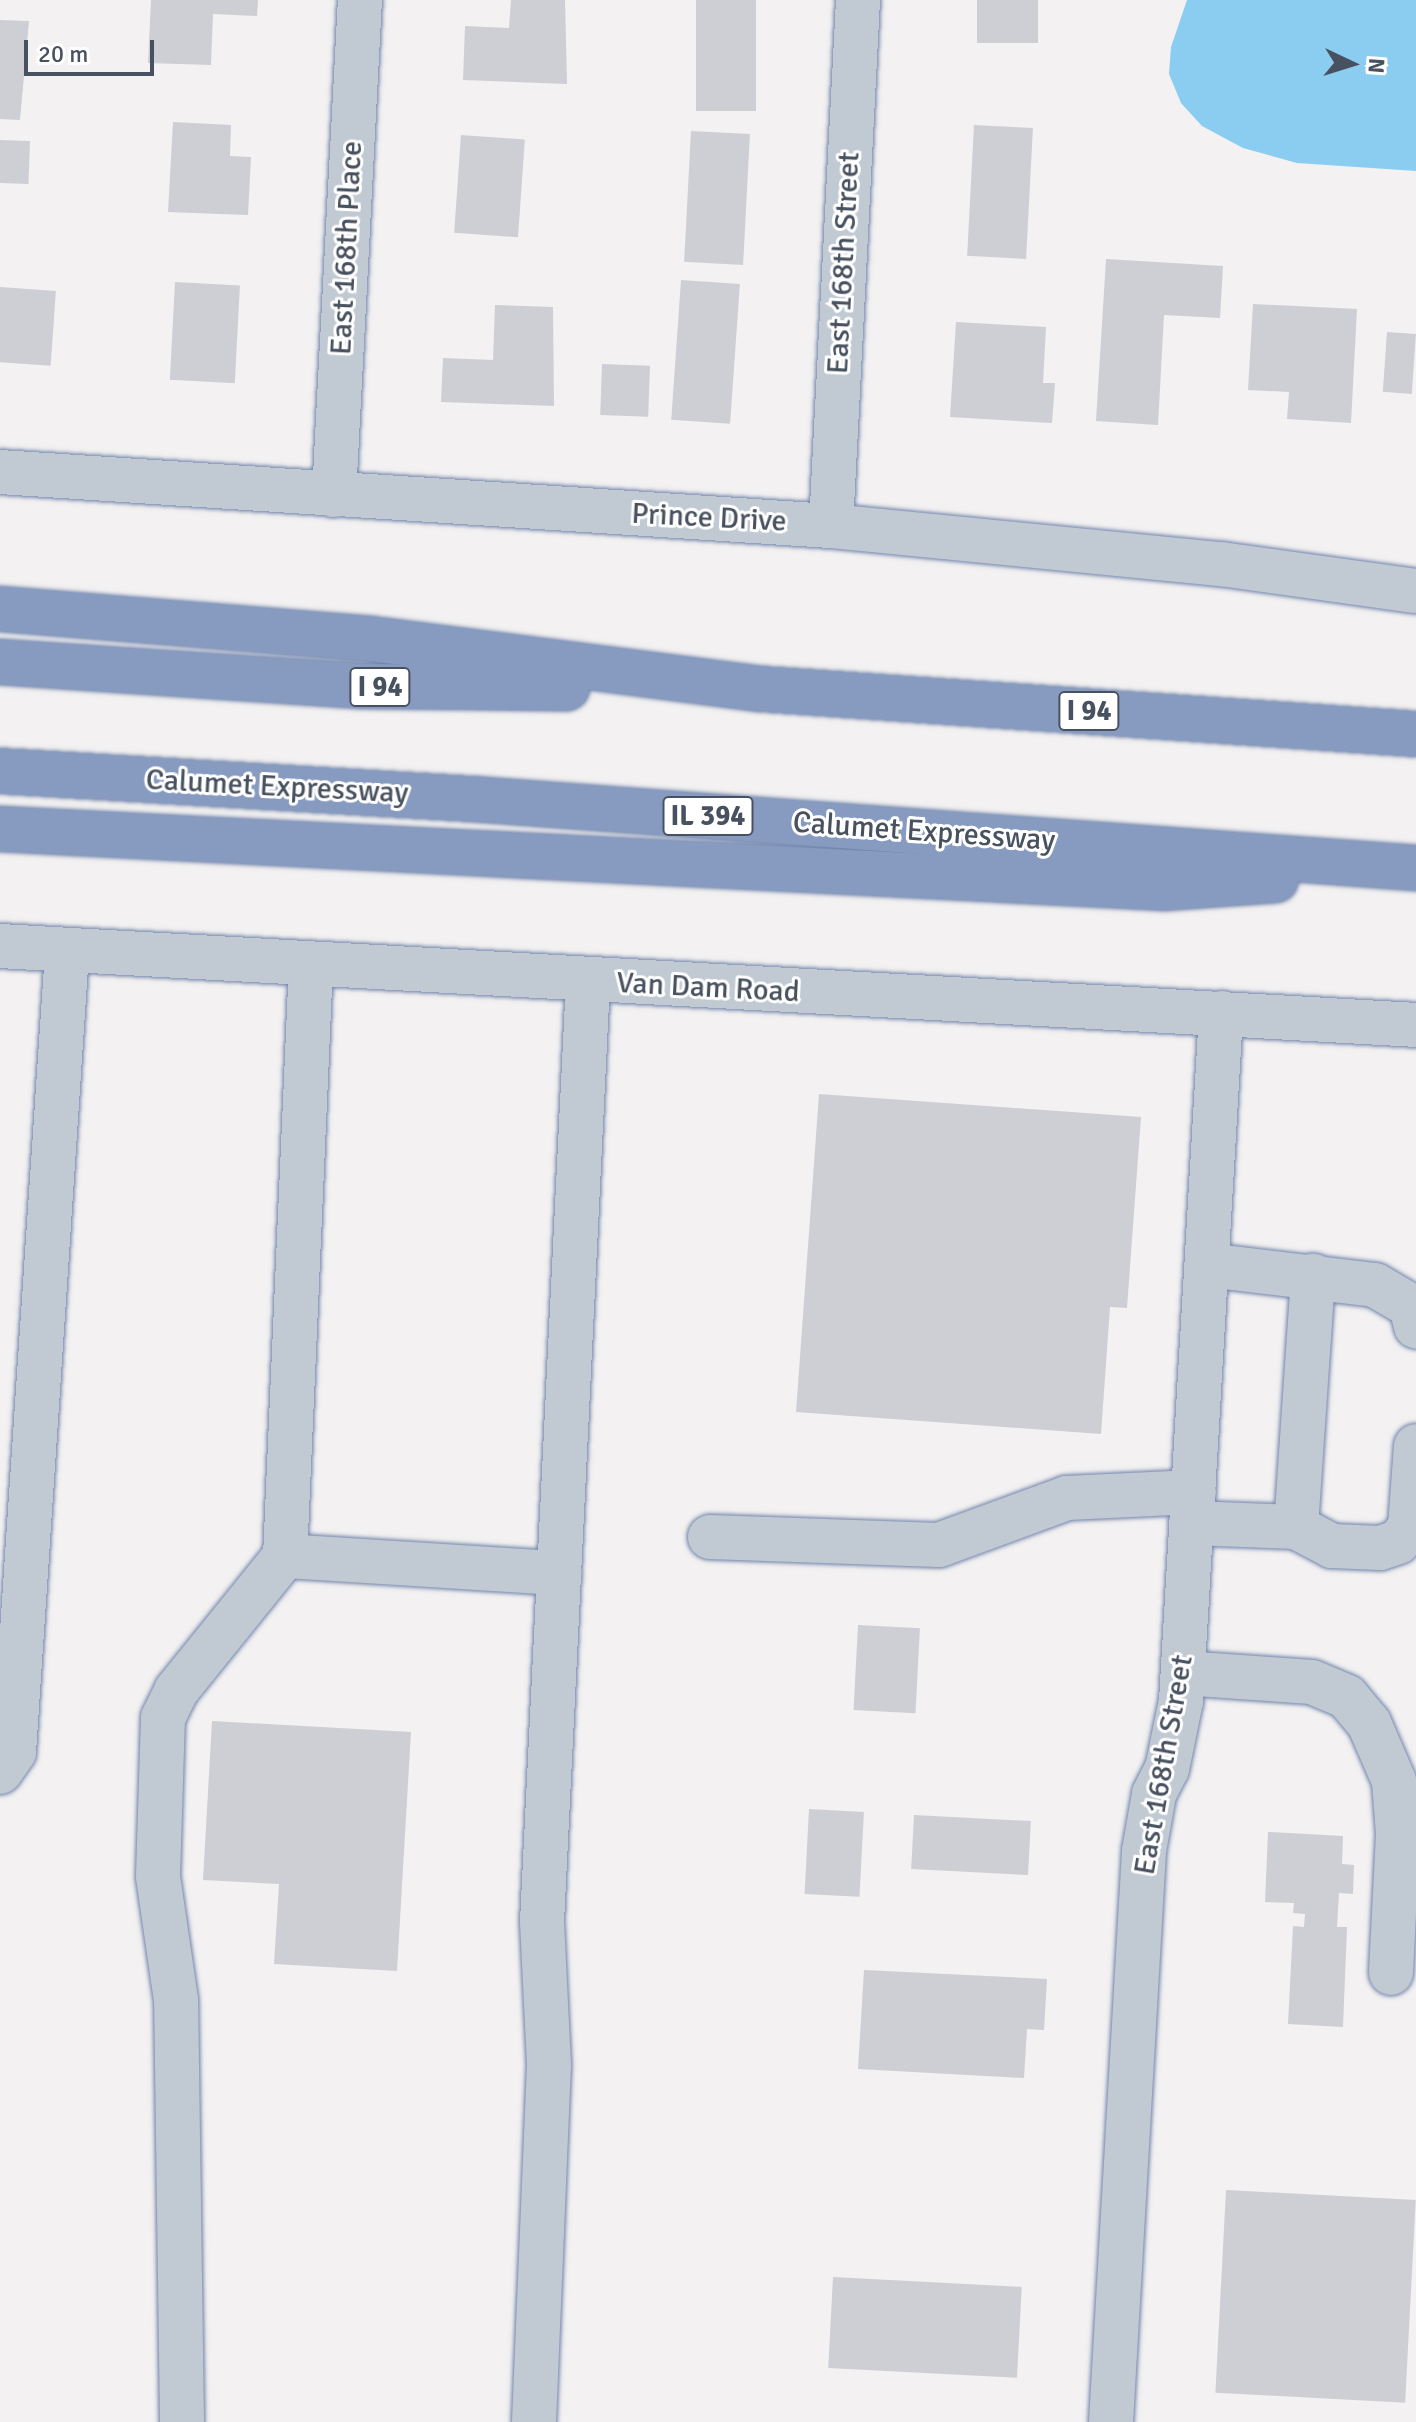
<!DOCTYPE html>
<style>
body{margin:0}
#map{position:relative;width:1416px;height:2422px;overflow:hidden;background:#f3f1f1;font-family:Signika,sans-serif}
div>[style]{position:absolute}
.water>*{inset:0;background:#8acdf0}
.building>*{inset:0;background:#cdcfd5;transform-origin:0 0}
.roads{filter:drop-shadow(0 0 2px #7286ad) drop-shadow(0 0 2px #7286ad)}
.minor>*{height:44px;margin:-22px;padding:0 22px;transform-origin:22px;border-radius:22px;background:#c1c9d3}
.highway>*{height:44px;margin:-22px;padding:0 22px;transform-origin:22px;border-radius:22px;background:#879bc1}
span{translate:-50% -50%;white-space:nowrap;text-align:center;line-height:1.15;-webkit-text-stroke:6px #fff;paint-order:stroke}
.shield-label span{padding:2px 6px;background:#fff;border:2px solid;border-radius:6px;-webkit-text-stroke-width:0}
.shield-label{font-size:28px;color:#48515f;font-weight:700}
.street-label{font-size:30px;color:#48515f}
.north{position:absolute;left:1312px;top:24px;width:80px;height:80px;-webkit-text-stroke:6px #fff;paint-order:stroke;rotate:94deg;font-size:22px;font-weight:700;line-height:32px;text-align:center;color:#48515f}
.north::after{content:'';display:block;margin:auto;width:28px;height:36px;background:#48515f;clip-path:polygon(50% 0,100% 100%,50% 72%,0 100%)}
.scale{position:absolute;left:24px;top:40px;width:130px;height:36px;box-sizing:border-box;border:4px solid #48515f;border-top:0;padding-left:10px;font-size:24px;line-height:28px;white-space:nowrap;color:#48515f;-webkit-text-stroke:6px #fff;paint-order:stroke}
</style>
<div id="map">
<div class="water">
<i style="clip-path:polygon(1187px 0,1416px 0,1416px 171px,1297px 163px,1243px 148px,1202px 126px,1181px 103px,1169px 74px,1171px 47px)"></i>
</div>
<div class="building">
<i style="clip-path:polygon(151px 0,258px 0,257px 16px,213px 14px,211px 65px,148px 63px)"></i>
<i style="clip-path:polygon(511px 0,565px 0,567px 84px,463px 80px,465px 26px,509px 28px)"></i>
<i style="left:696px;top:0;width:60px;height:111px"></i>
<i style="left:977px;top:0;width:61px;height:43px"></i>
<i style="clip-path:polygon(0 20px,29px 21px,20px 120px,0 119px)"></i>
<i style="clip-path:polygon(173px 122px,231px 125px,230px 156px,251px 157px,248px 215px,168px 212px)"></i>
<i style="left:974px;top:125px;width:59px;height:131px;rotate:3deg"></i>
<i style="left:691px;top:131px;width:59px;height:131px;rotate:3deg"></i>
<i style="left:461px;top:135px;width:64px;height:98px;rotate:4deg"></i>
<i style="left:0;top:140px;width:30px;height:43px;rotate:2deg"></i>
<i style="clip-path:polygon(1106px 259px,1223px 266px,1220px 318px,1164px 315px,1158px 425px,1096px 421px)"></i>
<i style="left:681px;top:280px;width:59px;height:140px;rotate:4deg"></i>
<i style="left:175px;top:282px;width:65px;height:98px;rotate:3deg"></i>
<i style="left:0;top:287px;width:56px;height:75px;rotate:4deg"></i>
<i style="clip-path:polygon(1253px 304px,1357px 309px,1351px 423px,1287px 419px,1289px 392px,1248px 390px)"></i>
<i style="clip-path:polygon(495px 305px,553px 307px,554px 406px,441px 402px,443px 358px,493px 360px)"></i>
<i style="clip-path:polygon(956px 322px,1046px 327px,1043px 383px,1055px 383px,1052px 423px,950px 417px)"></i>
<i style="left:1387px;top:332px;width:29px;height:60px;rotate:4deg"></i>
<i style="left:602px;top:364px;width:48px;height:51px;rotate:2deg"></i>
<i style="clip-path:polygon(819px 1094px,1141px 1117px,1127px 1308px,1110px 1307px,1101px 1434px,796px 1412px)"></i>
<i style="left:858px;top:1625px;width:62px;height:85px;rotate:3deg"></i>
<i style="clip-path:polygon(212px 1721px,411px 1732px,397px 1971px,274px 1964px,279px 1884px,203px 1880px)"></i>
<i style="left:809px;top:1809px;width:55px;height:85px;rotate:3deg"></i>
<i style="left:914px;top:1815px;width:117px;height:54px;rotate:3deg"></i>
<i style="clip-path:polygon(1268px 1832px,1343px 1836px,1342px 1864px,1354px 1865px,1353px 1894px,1339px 1893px,1337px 1927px,1347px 1927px,1343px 2027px,1288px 2024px,1293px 1926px,1304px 1927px,1305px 1914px,1293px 1913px,1294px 1903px,1265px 1902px)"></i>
<i style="clip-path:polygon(864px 1970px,1047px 1979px,1044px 2030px,1027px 2029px,1024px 2078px,858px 2069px)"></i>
<i style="left:1226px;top:2190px;width:190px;height:203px;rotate:3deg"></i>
<i style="left:833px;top:2277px;width:189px;height:91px;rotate:3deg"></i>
</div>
<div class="roads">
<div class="minor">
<i style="left:0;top:472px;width:833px;rotate:3.72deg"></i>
<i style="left:831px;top:526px;width:392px;rotate:5.6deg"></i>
<i style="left:1221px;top:564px;width:197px;rotate:7.9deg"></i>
<i style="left:334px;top:495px;width:496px;rotate:-87deg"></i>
<i style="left:831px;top:526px;width:527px;rotate:-87.06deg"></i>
<i style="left:0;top:946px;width:1418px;rotate:3.19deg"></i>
<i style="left:311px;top:964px;width:593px;rotate:92.51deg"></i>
<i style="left:285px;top:1556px;width:275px;rotate:3.6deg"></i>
<i style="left:1207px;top:1265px;width:169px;rotate:6.8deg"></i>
<i style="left:1375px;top:1285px;width:42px;rotate:30.3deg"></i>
<i style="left:1411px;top:1306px;width:21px;rotate:76deg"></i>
<i style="left:1191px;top:1523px;width:105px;rotate:2.2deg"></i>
<i style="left:1296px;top:1527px;width:41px;rotate:27.8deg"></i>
<i style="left:1332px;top:1546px;width:48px;rotate:2.4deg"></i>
<i style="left:1380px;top:1548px;width:19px;rotate:-18deg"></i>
<i style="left:1398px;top:1542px;width:19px;rotate:-51deg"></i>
<i style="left:1410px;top:1527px;width:81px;rotate:-85.8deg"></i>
<i style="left:1296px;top:1527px;width:252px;rotate:-86.1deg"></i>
<i style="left:710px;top:1537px;width:229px;rotate:2deg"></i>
<i style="left:939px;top:1545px;width:136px;rotate:-20.2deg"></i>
<i style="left:1067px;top:1498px;width:127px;rotate:-2.7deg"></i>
<i style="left:1183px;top:1673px;width:129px;rotate:4deg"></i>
<i style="left:1312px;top:1682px;width:38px;rotate:23deg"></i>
<i style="left:1347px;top:1697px;width:34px;rotate:50deg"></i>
<i style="left:1369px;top:1723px;width:63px;rotate:66.7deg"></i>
<i style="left:1394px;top:1781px;width:53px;rotate:85.7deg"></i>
<i style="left:1398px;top:1834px;width:139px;rotate:92.9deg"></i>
<i style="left:0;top:1772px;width:24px;rotate:-55deg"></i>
<i style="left:14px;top:1752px;width:803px;rotate:-86.21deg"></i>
<i style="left:182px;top:2422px;width:422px;rotate:-90.8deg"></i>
<i style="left:176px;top:2000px;width:125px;rotate:-98.3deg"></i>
<i style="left:158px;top:1876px;width:158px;rotate:-88.2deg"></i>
<i style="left:163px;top:1718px;width:30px;rotate:-64deg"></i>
<i style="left:176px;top:1691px;width:174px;rotate:-51.1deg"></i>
<i style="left:534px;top:2422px;width:357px;rotate:-87.6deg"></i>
<i style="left:549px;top:2065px;width:143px;rotate:-92.8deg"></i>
<i style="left:542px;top:1922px;width:941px;rotate:-87.2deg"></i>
<i style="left:1111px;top:2422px;width:572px;rotate:-86.69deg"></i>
<i style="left:1144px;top:1851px;width:58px;rotate:-80deg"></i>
<i style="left:1154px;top:1794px;width:28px;rotate:-63deg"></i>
<i style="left:1167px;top:1769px;width:69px;rotate:-78.4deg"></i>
<i style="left:1181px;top:1701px;width:689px;rotate:-86.67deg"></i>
</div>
<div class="highway">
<i style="left:0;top:609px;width:372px;rotate:4.6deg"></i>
<i style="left:371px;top:639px;width:394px;rotate:7.3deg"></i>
<i style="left:762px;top:689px;width:656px;rotate:3.94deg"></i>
<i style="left:0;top:662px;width:363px;rotate:3.8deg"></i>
<i style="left:362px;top:686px;width:205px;rotate:0.6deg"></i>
<i style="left:0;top:771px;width:473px;rotate:3.4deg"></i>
<i style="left:472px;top:799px;width:947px;rotate:4.18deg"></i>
<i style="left:0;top:829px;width:1164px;rotate:2.9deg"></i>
<i style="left:1163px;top:888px;width:113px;rotate:-4deg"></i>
</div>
</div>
<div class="shield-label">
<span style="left:380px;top:687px">I 94</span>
<span style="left:1089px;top:711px">I 94</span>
<span style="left:708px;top:816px">IL 394</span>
</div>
<div class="street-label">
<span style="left:347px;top:248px;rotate:-87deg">East 168th Place</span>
<span style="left:844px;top:263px;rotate:-87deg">East 168th Street</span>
<span style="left:709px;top:518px;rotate:3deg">Prince Drive</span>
<span style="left:277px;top:787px;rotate:3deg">Calumet Expressway</span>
<span style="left:924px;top:832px;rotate:4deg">Calumet Expressway</span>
<span style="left:708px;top:988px;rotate:3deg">Van Dam Road</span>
<span style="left:1164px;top:1765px;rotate:-80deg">East 168th Street</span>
</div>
<div class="north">N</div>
<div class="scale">20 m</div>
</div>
